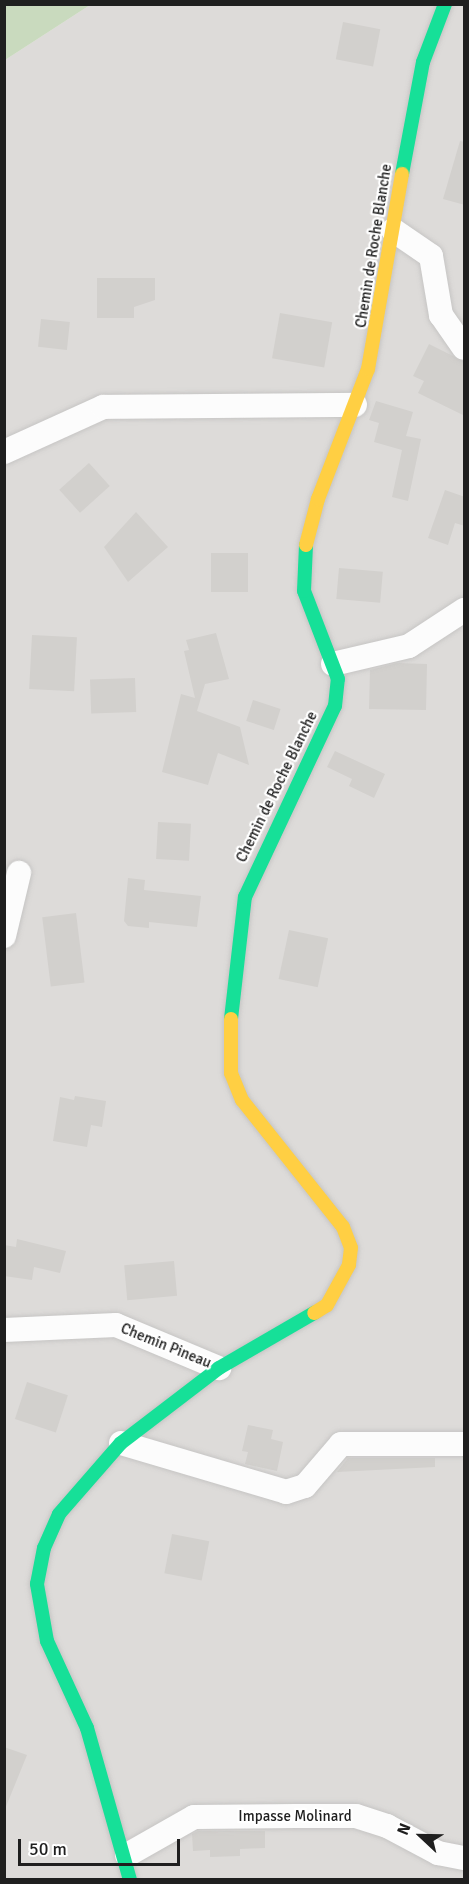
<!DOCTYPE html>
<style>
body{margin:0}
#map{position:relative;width:469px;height:1884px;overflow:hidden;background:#eeebe8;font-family:Signika,sans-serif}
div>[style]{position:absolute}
.residential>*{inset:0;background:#dddbd9}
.forest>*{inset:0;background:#c9dabe}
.building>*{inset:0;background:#d2d0cd;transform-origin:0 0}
.roads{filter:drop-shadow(0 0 2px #c6c5c4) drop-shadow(0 0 2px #c6c5c4)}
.street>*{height:24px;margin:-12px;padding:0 12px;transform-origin:12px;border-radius:12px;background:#fcfcfc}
.fast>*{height:14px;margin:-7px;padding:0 7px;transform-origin:7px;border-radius:7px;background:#16e098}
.slow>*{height:14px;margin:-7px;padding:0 7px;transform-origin:7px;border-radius:7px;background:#ffcf43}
span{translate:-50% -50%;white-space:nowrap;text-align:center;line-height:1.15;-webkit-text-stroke:4.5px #fff;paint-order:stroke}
.street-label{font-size:15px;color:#1f1f1f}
.frame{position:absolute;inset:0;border:6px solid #1f1f1f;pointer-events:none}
.north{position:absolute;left:391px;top:1806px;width:60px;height:60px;-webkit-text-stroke:4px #fff;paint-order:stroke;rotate:292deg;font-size:16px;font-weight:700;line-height:24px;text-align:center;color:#1f1f1f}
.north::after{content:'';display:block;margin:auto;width:21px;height:27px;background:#1f1f1f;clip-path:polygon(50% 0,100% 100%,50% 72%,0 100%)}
.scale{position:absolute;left:18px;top:1839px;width:162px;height:27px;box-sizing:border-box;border:3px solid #1f1f1f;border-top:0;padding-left:8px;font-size:18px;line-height:21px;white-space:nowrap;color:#1f1f1f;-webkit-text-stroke:4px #fff;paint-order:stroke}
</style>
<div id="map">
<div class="residential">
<i style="clip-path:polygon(90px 5px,464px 5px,464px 1879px,5px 1880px,5px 60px)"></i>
</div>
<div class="forest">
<i style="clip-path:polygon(5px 4px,90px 4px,90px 5px,5px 60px)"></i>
</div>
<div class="building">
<i style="left:343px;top:22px;width:38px;height:38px;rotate:11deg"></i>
<i style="clip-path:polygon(460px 141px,465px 142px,465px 205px,443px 199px)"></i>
<i style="clip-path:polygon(97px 278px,155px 278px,155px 300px,134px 307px,134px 318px,97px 318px)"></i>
<i style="left:280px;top:313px;width:53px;height:46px;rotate:10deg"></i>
<i style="left:41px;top:319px;width:29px;height:28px;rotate:6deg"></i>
<i style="clip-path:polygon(429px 344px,465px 362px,465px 416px,418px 393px,424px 381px,413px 376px)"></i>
<i style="clip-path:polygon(376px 401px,413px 412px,406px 436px,421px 439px,408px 501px,392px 497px,402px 450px,374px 442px,379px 423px,369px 420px)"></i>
<i style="left:89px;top:463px;width:31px;height:40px;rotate:48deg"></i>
<i style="clip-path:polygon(445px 490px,465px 497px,465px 526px,455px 523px,448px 545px,428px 538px)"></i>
<i style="clip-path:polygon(136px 512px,168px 547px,128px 582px,104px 547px)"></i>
<i style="left:248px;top:553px;width:39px;height:37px;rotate:90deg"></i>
<i style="left:339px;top:568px;width:44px;height:31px;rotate:5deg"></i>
<i style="clip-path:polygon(216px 633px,229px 679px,205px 684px,197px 711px,240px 727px,249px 765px,218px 753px,208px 785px,162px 772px,181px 694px,195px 698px,184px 651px,189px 650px,186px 640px)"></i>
<i style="left:32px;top:635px;width:45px;height:54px;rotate:3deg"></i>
<i style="clip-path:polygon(397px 663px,427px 664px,426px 710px,369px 709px,370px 670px)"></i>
<i style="left:135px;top:678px;width:34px;height:45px;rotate:88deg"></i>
<i style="left:253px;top:700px;width:29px;height:22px;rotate:18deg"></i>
<i style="clip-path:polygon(335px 751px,385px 774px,374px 798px,349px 786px,352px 779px,327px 767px)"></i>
<i style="left:158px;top:822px;width:33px;height:37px;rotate:3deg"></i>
<i style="clip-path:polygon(128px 878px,145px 880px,144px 890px,201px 896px,197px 927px,149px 922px,149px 928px,128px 926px,124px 921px)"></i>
<i style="left:76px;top:913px;width:70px;height:34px;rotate:83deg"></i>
<i style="left:289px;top:930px;width:40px;height:50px;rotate:12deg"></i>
<i style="clip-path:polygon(75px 1096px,106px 1101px,102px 1127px,91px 1125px,87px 1147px,53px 1141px,60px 1097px,74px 1100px)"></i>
<i style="clip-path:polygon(17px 1239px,66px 1251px,60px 1273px,34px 1267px,32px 1280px,4px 1276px,4px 1245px,16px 1247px)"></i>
<i style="left:174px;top:1261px;width:35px;height:50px;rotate:85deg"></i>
<i style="left:27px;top:1382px;width:43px;height:39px;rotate:18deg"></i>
<i style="clip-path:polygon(248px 1425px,273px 1430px,271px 1439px,283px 1442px,277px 1471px,245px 1464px,248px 1452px,242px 1451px)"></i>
<i style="clip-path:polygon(348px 1458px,435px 1458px,435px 1467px,337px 1472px)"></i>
<i style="left:172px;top:1534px;width:38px;height:40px;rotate:11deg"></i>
<i style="clip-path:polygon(4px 1747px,27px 1755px,5px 1809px,4px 1809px)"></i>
<i style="clip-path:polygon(198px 1831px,265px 1831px,265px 1848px,240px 1849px,240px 1856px,210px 1857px,210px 1850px,193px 1851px,192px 1834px)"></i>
</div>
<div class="roads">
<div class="street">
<i style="left:393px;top:230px;width:46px;rotate:34.4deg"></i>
<i style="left:431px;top:256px;width:60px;rotate:80.4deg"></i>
<i style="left:441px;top:315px;width:40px;rotate:55.1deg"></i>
<i style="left:4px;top:452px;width:109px;rotate:-24.4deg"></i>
<i style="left:103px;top:407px;width:252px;rotate:-0.5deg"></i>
<i style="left:333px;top:664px;width:78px;rotate:-13.3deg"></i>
<i style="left:409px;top:646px;width:66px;rotate:-33.2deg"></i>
<i style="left:4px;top:936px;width:65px;rotate:-76.6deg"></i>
<i style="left:4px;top:1330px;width:112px;rotate:-2.6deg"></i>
<i style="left:116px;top:1325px;width:112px;rotate:22.7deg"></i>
<i style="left:121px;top:1443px;width:172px;rotate:16.5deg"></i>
<i style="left:286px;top:1492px;width:20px;rotate:-18deg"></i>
<i style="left:305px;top:1486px;width:55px;rotate:-49.4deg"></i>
<i style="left:341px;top:1444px;width:123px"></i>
<i style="left:127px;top:1855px;width:77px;rotate:-29.6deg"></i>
<i style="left:194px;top:1817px;width:102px;rotate:-0.6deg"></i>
<i style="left:296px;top:1816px;width:60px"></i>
<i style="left:356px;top:1816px;width:33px;rotate:18deg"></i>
<i style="left:387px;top:1826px;width:58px;rotate:27.9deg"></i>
<i style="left:438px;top:1853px;width:26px;rotate:11deg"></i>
</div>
<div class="fast">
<i style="left:402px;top:174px;width:114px;rotate:-79.4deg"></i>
<i style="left:423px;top:62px;width:62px;rotate:-69.2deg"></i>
<i style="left:231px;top:1019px;width:123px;rotate:-83.5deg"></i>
<i style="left:245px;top:897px;width:211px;rotate:-64.8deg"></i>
<i style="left:335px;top:706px;width:27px;rotate:-84deg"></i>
<i style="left:338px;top:679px;width:94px;rotate:-111.1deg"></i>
<i style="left:304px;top:591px;width:46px;rotate:-87.5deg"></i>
<i style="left:130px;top:1880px;width:158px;rotate:-105.8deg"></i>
<i style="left:87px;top:1728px;width:96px;rotate:-114.7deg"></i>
<i style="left:47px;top:1641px;width:58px;rotate:-100deg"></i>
<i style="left:37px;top:1584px;width:37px;rotate:-79deg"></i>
<i style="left:44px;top:1548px;width:37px;rotate:-66deg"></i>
<i style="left:59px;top:1514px;width:94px;rotate:-48.9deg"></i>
<i style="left:121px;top:1443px;width:123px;rotate:-37.4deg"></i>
<i style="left:219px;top:1368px;width:110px;rotate:-30.1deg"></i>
</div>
<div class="slow">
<i style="left:306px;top:545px;width:48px;rotate:-75.4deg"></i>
<i style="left:318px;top:499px;width:139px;rotate:-69deg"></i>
<i style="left:368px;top:369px;width:198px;rotate:-80.1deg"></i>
<i style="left:231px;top:1019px;width:54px;rotate:90deg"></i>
<i style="left:231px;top:1073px;width:29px;rotate:68deg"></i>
<i style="left:242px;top:1100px;width:162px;rotate:51.5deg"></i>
<i style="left:343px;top:1227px;width:22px;rotate:69deg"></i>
<i style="left:351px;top:1248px;width:17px;rotate:97deg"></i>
<i style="left:349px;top:1265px;width:46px;rotate:118.8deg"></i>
<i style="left:327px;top:1305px;width:15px;rotate:148deg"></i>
</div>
</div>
<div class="street-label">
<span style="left:374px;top:246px;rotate:-81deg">Chemin de Roche Blanche</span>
<span style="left:277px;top:787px;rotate:-64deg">Chemin de Roche Blanche</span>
<span style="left:166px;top:1346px;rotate:22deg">Chemin Pineau</span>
<span style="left:295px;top:1817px">Impasse Molinard</span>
</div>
<div class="frame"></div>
<div class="north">N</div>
<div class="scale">50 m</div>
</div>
